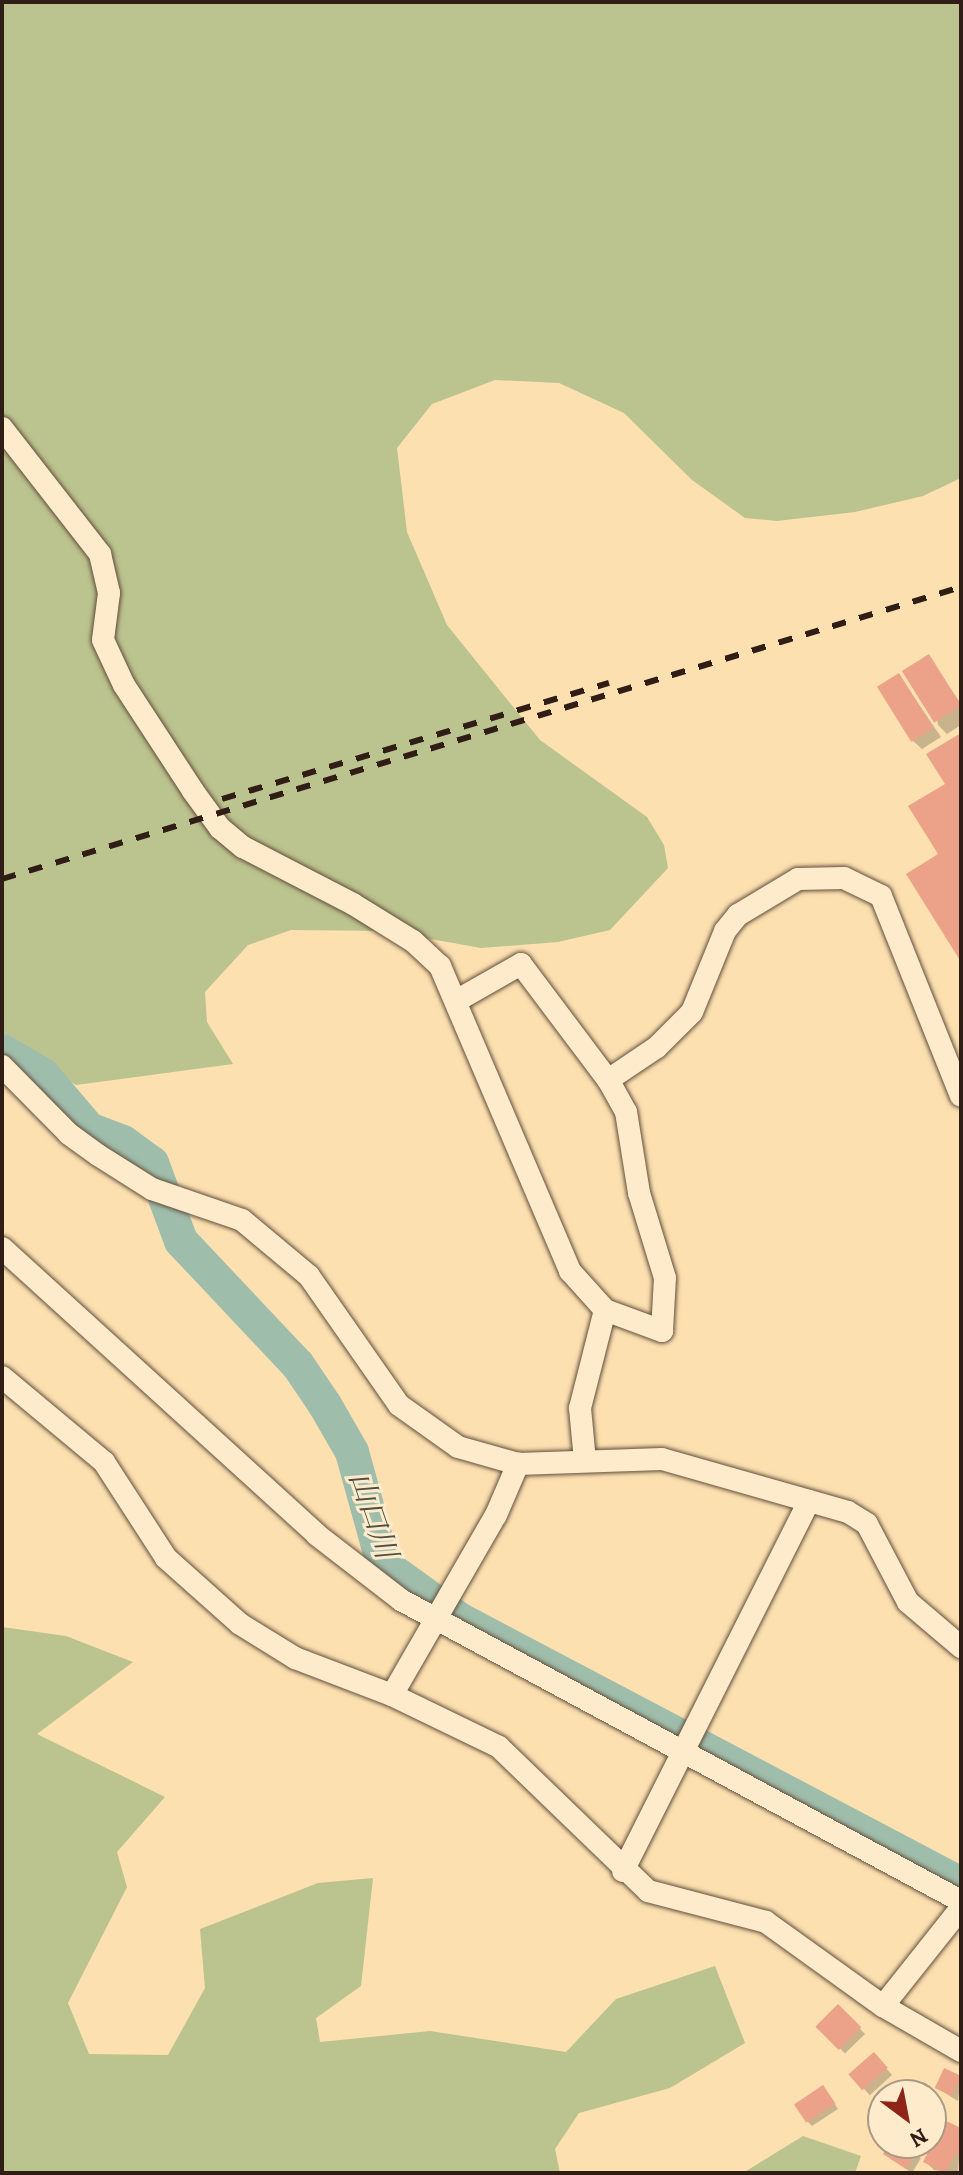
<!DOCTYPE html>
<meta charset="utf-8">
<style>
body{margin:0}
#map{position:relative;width:963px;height:2175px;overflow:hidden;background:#fce0b0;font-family:Alegreya,"Noto Serif JP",serif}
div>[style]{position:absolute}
.green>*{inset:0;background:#bbc38e}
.shadow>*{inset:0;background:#0003;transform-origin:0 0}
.river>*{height:34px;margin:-17px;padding:0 17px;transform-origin:17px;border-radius:17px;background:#9fbdab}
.building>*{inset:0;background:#eca288;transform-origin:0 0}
.roads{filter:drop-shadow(0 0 2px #634e3c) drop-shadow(0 0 2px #634e3c)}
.minor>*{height:22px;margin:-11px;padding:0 11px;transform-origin:11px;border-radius:11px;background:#fdebcc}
.rail>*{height:6px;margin-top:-3px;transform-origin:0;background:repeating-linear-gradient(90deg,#301e16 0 14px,transparent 0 28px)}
span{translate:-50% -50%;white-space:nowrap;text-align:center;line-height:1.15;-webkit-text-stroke:6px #fdebcc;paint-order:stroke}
.water-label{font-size:30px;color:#514e43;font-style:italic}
.frame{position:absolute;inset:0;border:4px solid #301e16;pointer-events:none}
.north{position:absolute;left:867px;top:2079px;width:80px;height:80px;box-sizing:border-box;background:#fdebcc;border:2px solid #ab9983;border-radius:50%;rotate:148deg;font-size:22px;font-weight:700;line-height:32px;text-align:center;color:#301e16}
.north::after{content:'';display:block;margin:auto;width:28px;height:36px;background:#8f2418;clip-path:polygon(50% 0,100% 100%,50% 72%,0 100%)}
</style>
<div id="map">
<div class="green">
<i style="clip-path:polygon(2px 2px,961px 2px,961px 478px,923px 496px,855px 512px,777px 521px,745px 518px,692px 480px,624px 413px,559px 383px,495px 380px,432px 404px,397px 448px,407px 532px,447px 625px,540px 740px,647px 817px,664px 845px,668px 868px,610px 930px,558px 942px,481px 948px,386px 931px,291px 930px,248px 945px,205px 992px,207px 1022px,233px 1064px,76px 1085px,2px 1043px)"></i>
<i style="clip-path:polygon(2px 1627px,66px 1636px,133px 1662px,37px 1734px,165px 1797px,117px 1852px,127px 1887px,68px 2003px,89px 2054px,168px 2055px,205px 1988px,200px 1929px,318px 1883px,373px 1878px,361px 1986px,316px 2018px,320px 2042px,430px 2031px,566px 2052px,616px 1999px,715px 1966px,745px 2043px,670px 2088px,579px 2113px,555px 2149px,560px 2173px,2px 2173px)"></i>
<i style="clip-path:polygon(803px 2136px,861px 2156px,855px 2173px,743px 2173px)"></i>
</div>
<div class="shadow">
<i style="clip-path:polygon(928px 656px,961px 704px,961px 725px,947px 734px,938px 725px)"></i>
<i style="clip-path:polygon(899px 675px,941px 737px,922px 749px,913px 741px)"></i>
<i style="left:838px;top:2006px;width:39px;height:28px;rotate:46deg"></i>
<i style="left:874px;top:2055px;width:27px;height:30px;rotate:48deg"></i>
<i style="clip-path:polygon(945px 2070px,961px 2078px,958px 2101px,937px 2088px)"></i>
<i style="clip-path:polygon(828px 2093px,838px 2109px,812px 2126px,806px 2120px)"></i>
<i style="clip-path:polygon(961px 2130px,958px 2173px,934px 2170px,925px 2161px)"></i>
<i style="clip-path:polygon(892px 2143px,921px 2158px,912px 2173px,891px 2159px)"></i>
</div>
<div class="river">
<i style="left:2px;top:1051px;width:48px;rotate:30.3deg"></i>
<i style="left:43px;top:1075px;width:71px;rotate:49.6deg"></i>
<i style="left:89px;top:1129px;width:36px;rotate:21deg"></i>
<i style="left:123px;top:1142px;width:36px;rotate:36deg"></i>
<i style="left:152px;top:1163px;width:83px;rotate:69.6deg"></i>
<i style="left:181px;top:1241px;width:170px;rotate:46.7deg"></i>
<i style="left:298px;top:1365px;width:48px;rotate:56deg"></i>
<i style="left:325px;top:1405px;width:54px;rotate:60.1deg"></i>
<i style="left:352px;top:1452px;width:116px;rotate:74.5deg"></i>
<i style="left:383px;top:1564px;width:94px;rotate:35.9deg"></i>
<i style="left:459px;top:1619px;width:568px;rotate:27.83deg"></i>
</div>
<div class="building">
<i style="left:929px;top:654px;width:61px;height:32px;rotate:58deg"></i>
<i style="left:899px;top:673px;width:65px;height:26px;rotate:58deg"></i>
<i style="clip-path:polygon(961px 733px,961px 962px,906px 874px,938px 854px,908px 806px,945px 784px,926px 754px)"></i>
<i style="left:838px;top:2004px;width:33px;height:32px;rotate:45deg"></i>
<i style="left:874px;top:2052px;width:21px;height:34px;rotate:49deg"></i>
<i style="left:944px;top:2068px;width:19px;height:22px;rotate:25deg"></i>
<i style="left:823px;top:2085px;width:22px;height:35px;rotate:56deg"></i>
<i style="clip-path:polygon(944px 2120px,961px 2128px,961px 2157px,955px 2154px,945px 2173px,923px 2162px)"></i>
<i style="clip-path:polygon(890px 2143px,904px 2143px,917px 2151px,906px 2169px,883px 2154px)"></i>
</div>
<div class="roads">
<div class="minor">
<i style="left:2px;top:428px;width:160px;rotate:52.1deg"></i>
<i style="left:100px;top:554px;width:40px;rotate:77deg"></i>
<i style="left:109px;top:593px;width:47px;rotate:97.3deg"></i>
<i style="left:103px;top:640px;width:50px;rotate:65deg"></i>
<i style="left:124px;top:685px;width:126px;rotate:56.9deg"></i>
<i style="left:193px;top:791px;width:46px;rotate:53.9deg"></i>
<i style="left:220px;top:828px;width:30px;rotate:40deg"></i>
<i style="left:243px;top:847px;width:124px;rotate:27.4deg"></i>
<i style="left:353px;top:904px;width:70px;rotate:31.7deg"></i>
<i style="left:413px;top:941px;width:37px;rotate:43deg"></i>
<i style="left:440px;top:966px;width:332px;rotate:66.9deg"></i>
<i style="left:570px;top:1271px;width:52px;rotate:48.1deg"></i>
<i style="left:605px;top:1310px;width:61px;rotate:20.2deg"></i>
<i style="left:662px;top:1331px;width:53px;rotate:-86.8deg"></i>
<i style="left:665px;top:1278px;width:89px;rotate:-107deg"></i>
<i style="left:639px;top:1193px;width:82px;rotate:-99.1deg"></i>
<i style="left:626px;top:1112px;width:37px;rotate:-119deg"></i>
<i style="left:608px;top:1080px;width:145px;rotate:-126.9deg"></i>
<i style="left:521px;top:964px;width:73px;rotate:150.3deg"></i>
<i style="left:2px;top:1066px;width:95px;rotate:45.4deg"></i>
<i style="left:69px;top:1134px;width:36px;rotate:36deg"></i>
<i style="left:98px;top:1155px;width:64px;rotate:32.2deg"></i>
<i style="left:152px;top:1189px;width:95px;rotate:19deg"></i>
<i style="left:242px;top:1220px;width:87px;rotate:39.9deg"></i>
<i style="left:309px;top:1276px;width:157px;rotate:55.1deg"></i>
<i style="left:399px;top:1405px;width:72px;rotate:35.4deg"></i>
<i style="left:458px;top:1447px;width:62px;rotate:15.8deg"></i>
<i style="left:518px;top:1464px;width:144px;rotate:-2deg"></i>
<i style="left:662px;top:1459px;width:193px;rotate:15.9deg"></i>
<i style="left:848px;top:1512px;width:22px;rotate:32deg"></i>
<i style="left:867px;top:1524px;width:88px;rotate:62.3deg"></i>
<i style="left:908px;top:1602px;width:70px;rotate:40.3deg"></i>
<i style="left:608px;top:1080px;width:59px;rotate:-34deg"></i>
<i style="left:657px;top:1047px;width:49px;rotate:-45deg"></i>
<i style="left:692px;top:1012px;width:87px;rotate:-67.8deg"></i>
<i style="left:725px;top:931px;width:21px;rotate:-51deg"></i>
<i style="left:738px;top:915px;width:70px;rotate:-31deg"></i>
<i style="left:798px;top:879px;width:46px;rotate:-1.2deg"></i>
<i style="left:844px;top:878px;width:41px;rotate:25.9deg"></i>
<i style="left:881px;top:896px;width:215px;rotate:68.2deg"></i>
<i style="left:2px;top:1248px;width:426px;rotate:42.3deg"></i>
<i style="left:317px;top:1535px;width:106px;rotate:37.7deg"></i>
<i style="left:401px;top:1600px;width:636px;rotate:28.26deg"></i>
<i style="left:2px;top:1377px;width:133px;rotate:39.8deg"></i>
<i style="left:104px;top:1462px;width:114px;rotate:57.1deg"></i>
<i style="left:166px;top:1558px;width:99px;rotate:41.7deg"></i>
<i style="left:240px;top:1624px;width:65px;rotate:31.7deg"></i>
<i style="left:295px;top:1658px;width:104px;rotate:20.9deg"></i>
<i style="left:392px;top:1695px;width:119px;rotate:25.9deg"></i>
<i style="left:499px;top:1747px;width:207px;rotate:44deg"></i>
<i style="left:648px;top:1891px;width:122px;rotate:14.7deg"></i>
<i style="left:766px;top:1922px;width:144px;rotate:35.7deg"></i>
<i style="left:883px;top:2006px;width:90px;rotate:30deg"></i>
<i style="left:585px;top:1461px;width:53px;rotate:-95.4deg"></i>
<i style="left:580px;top:1408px;width:101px;rotate:-75.7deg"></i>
<i style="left:392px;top:1695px;width:208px;rotate:-60deg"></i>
<i style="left:496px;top:1515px;width:56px;rotate:-66.7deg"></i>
<i style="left:623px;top:1871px;width:414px;rotate:-63.3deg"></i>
<i style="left:883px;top:2006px;width:125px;rotate:-51.5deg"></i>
</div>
</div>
<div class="rail">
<i style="left:222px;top:799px;width:404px;rotate:-16.7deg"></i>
<i style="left:2px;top:879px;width:1002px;rotate:-16.93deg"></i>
</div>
<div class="water-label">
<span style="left:373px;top:1515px;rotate:71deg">山口川</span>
</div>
<div class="frame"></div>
<div class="north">N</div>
</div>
